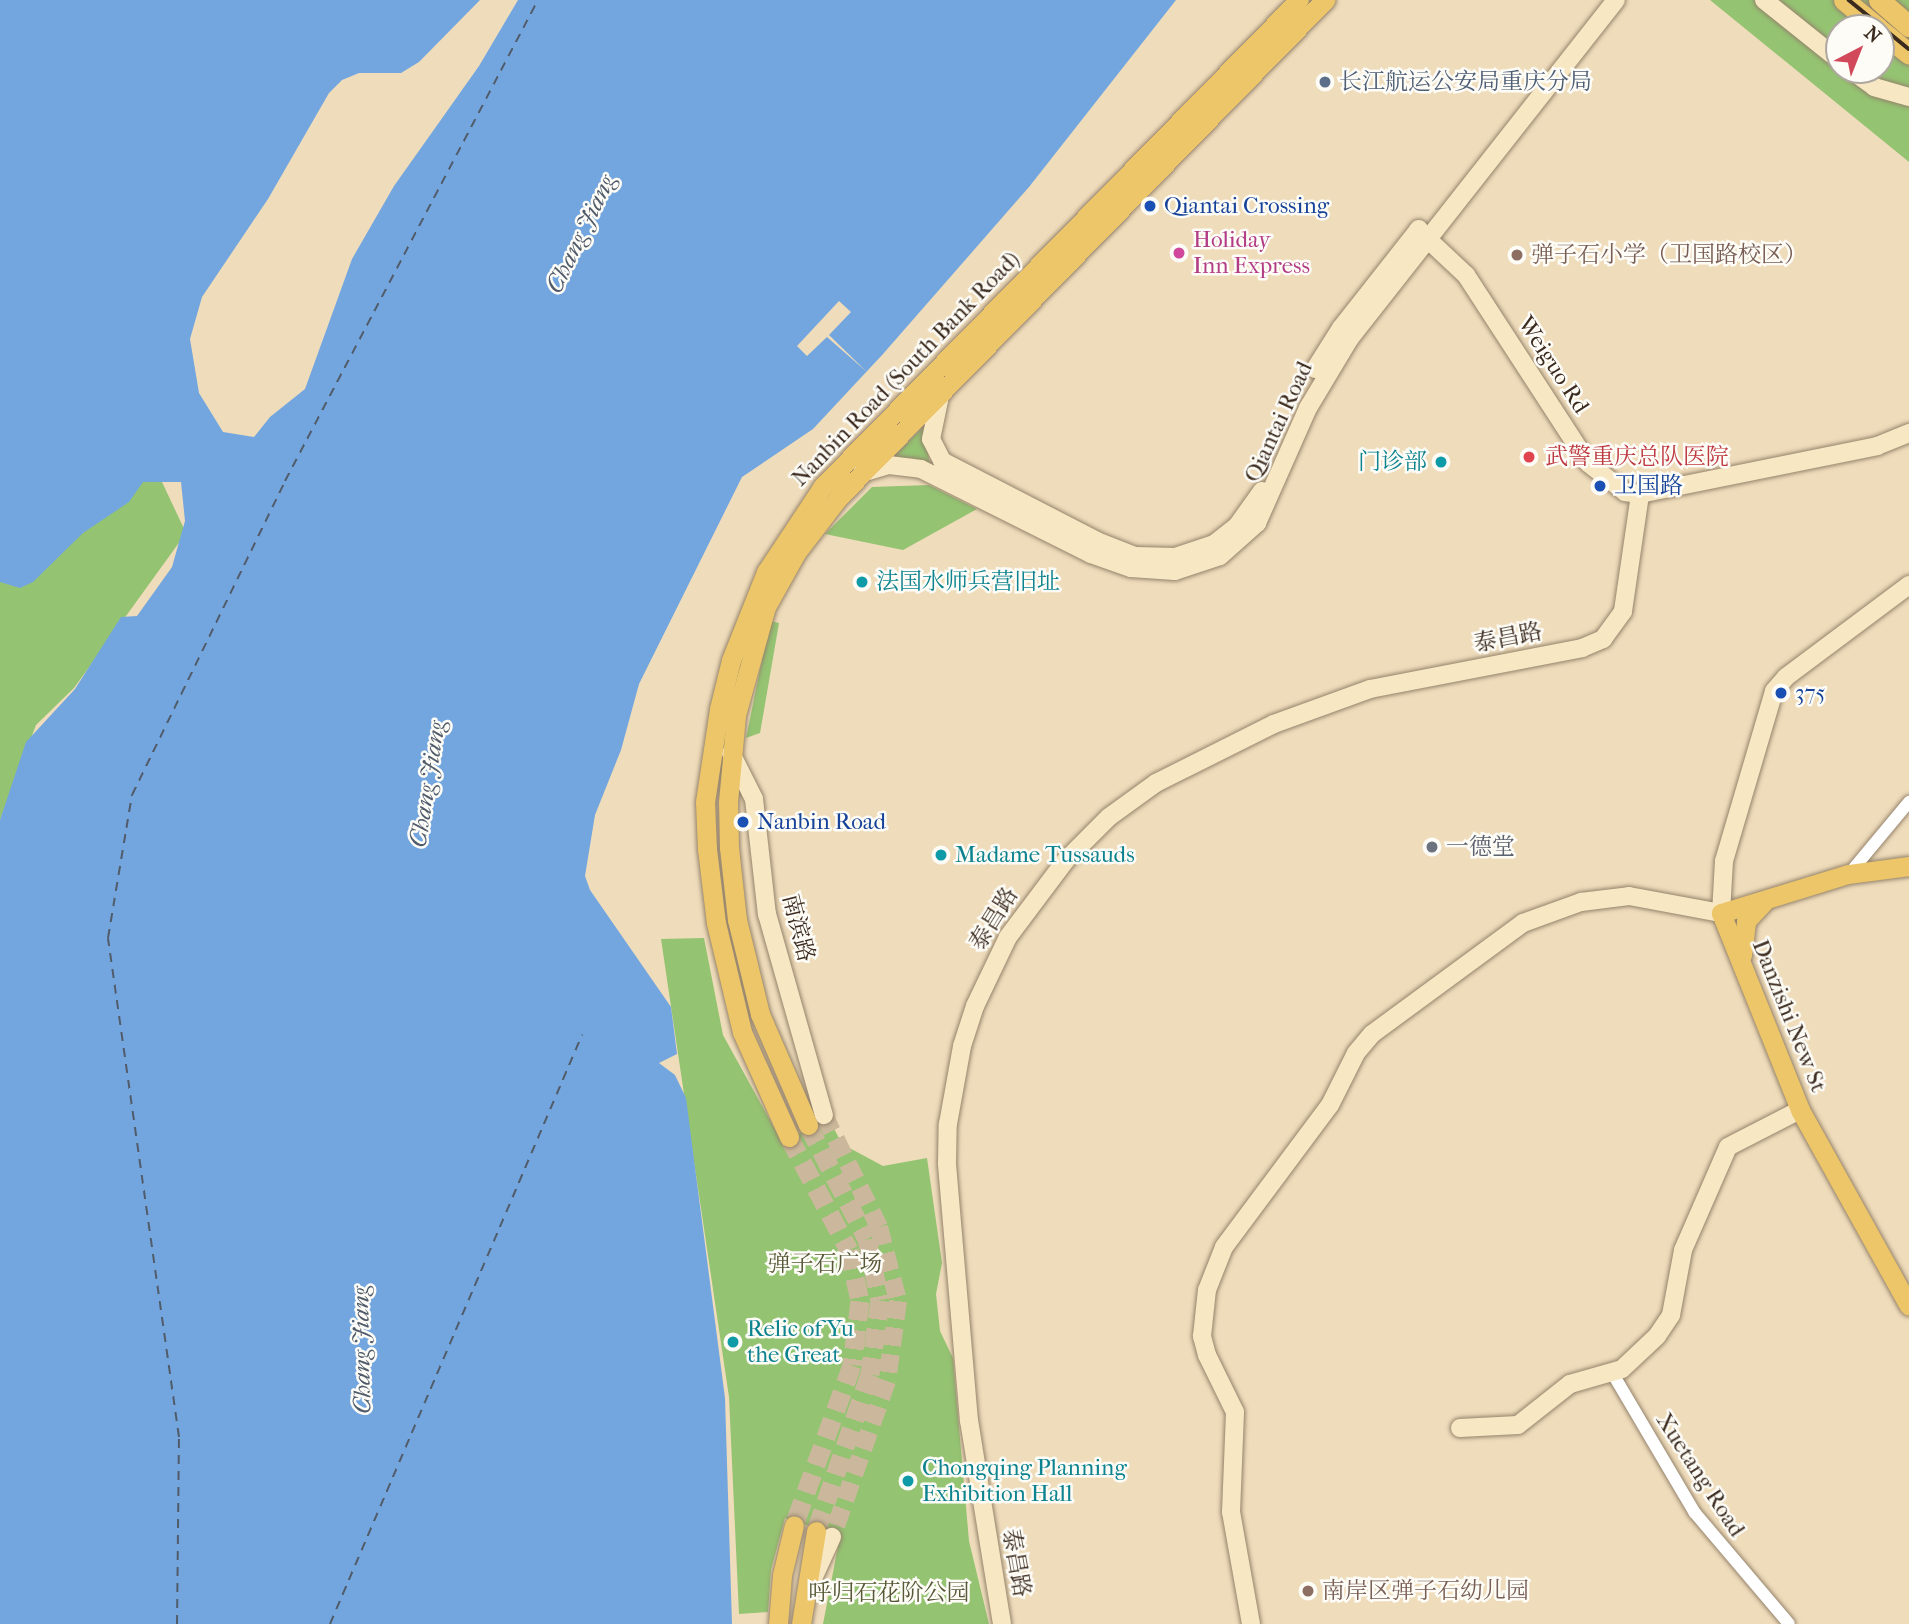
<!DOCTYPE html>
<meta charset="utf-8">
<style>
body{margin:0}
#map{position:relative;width:1909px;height:1624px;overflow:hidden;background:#efdcbb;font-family:"IM FELL French Canon","Noto Serif SC",serif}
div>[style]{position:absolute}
.green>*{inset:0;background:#94c372}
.water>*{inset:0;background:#73a6df}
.pier>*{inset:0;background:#efdcbb}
.ferry>*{height:2px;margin-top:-1px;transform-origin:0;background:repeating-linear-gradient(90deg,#515c6b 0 9px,transparent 0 16px)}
.secondary-tunnel>*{height:18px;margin-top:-9px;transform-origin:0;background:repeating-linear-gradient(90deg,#cbb89c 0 18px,transparent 0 27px)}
.primary-tunnel>*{height:19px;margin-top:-9.5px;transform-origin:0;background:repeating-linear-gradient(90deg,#cbb89c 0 19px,transparent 0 29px)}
.roads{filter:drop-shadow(0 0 2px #95836c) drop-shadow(0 0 2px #95836c)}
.street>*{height:12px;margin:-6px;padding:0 6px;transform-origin:6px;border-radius:6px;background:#fff}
.secondary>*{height:18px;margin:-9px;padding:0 9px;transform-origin:9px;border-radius:9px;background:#f7e8c3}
.primary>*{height:19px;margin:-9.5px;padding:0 9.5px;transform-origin:9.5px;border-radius:9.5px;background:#ecc669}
.highway>*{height:21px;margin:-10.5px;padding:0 10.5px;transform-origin:10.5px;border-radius:10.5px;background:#ecc669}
.rail>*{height:3.5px;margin:-1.75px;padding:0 1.75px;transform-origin:1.75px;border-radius:1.75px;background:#3b2a1e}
.dots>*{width:19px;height:19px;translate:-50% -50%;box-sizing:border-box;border:4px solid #fdfcf7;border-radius:50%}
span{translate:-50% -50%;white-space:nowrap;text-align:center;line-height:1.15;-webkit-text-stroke:5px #fdfcf7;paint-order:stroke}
.service-label{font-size:23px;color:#4e5e75}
.left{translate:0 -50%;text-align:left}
.transit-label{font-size:23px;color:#164399}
.hotel-label{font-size:23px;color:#b23c85}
.education-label{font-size:23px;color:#785e54}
.street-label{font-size:23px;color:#3b2a1e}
.health-label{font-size:23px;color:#be3a42}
.culture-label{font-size:23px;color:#0d838f}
.right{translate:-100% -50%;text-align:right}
.worship-label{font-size:23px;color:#5b616d}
.park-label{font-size:23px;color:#565837}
.water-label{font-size:24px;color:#515c6b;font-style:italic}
.north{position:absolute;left:1825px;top:14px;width:70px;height:70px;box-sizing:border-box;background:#fdfcf7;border:2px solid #afa8a0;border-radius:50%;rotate:42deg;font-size:19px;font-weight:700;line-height:28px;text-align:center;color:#3b2a1e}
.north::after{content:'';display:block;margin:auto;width:24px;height:32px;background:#d1495b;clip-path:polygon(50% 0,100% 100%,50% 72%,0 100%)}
</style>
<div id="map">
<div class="green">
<i style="clip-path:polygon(evenodd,1710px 0,1909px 0,1909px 162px,1710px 0,1839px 28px,1881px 28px,1881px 70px,1839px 70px,1839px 28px)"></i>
<i style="clip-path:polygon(924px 426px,930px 466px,912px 458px,892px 458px)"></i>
<i style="clip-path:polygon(154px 465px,186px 533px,74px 688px,36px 725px,0 820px,0 543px)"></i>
<i style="clip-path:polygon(929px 485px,977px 509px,903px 550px,825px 534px,872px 487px)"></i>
<i style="clip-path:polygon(770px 621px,779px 623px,760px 733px,746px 738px)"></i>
<i style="clip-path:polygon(704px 938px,723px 1035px,783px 1144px,827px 1115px,842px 1144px,883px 1166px,927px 1158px,942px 1263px,936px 1294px,940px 1331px,953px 1358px,969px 1541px,989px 1624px,823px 1624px,840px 1536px,785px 1518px,771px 1570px,768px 1612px,739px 1614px,729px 1397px,661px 939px)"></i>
</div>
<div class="water">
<i style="clip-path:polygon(0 0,480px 0,419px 62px,401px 73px,359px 73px,342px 80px,329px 93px,268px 199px,202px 297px,190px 339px,199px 393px,223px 432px,254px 437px,270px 417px,305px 389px,352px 259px,394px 186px,479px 66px,518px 0,1176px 0,1029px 187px,883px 354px,813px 429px,742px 477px,639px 684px,621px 750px,595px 815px,585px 876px,590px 890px,671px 1007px,677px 1054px,659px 1063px,675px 1075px,686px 1098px,725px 1398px,732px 1624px,0 1624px,0 820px,26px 742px,75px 689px,121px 617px,137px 616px,172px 567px,185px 521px,181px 482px,143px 482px,129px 502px,83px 533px,33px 582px,20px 588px,0 582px)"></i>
</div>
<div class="pier">
<i style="clip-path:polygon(839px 301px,851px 312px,829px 335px,867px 372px,827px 337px,807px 356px,797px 346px)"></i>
</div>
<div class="ferry">
<i style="left:177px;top:1624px;width:187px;rotate:-89.4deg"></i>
<i style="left:179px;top:1437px;width:504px;rotate:-98.1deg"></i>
<i style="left:108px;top:938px;width:145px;rotate:-80.5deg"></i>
<i style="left:132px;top:795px;width:349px;rotate:-64deg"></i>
<i style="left:285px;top:481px;width:543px;rotate:-62.26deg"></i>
<i style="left:330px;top:1624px;width:641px;rotate:-66.84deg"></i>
</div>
<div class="secondary-tunnel">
<i style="left:824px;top:1115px;width:125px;rotate:63.8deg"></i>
<i style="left:879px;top:1227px;width:76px;rotate:75.6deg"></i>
<i style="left:898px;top:1301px;width:81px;rotate:97.8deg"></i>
<i style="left:887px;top:1381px;width:165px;rotate:109.4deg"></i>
</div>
<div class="primary-tunnel">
<i style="left:808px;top:1125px;width:128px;rotate:62.6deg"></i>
<i style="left:867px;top:1239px;width:62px;rotate:78deg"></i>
<i style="left:880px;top:1300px;width:75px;rotate:97.7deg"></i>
<i style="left:870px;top:1374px;width:166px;rotate:109deg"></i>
<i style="left:789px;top:1137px;width:128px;rotate:62deg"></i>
<i style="left:849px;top:1250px;width:52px;rotate:77.8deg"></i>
<i style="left:860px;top:1301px;width:64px;rotate:97.1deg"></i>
<i style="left:852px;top:1365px;width:170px;rotate:109.9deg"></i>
</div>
<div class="roads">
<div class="street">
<i style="left:1849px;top:874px;width:94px;rotate:-50.2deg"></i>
<i style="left:1613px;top:1374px;width:161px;rotate:59.5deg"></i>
<i style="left:1695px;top:1513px;width:145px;rotate:49.7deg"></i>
</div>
<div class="secondary">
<i style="left:1764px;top:0;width:96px;rotate:38.7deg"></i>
<i style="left:1851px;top:70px;width:29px;rotate:36deg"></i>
<i style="left:1874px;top:87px;width:36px;rotate:16deg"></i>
<i style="left:1418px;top:230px;width:66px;rotate:43.2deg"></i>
<i style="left:1466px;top:275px;width:224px;rotate:57deg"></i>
<i style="left:1588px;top:463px;width:47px;rotate:38.1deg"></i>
<i style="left:1625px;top:492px;width:15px;rotate:8deg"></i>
<i style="left:1640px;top:494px;width:242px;rotate:-11.4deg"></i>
<i style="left:1877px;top:446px;width:35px;rotate:-22deg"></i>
<i style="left:1315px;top:369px;width:49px;rotate:-57.6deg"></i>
<i style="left:1341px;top:328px;width:126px;rotate:-51.8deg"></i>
<i style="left:940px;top:396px;width:44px;rotate:101.8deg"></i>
<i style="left:931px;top:439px;width:25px;rotate:63deg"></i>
<i style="left:942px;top:461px;width:174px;rotate:27.3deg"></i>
<i style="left:1097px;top:541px;width:41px;rotate:21.5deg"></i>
<i style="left:1135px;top:556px;width:40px;rotate:1.4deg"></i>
<i style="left:1175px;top:557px;width:41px;rotate:-18.4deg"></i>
<i style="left:1214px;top:544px;width:29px;rotate:-38deg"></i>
<i style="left:1237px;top:526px;width:43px;rotate:-54.5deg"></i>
<i style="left:862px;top:473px;width:28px;rotate:-17deg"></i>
<i style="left:889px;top:465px;width:32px;rotate:7deg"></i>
<i style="left:921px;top:469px;width:190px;rotate:26.6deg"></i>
<i style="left:1091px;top:554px;width:42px;rotate:19.3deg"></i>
<i style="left:1131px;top:568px;width:44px;rotate:3.9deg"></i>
<i style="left:1175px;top:571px;width:47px;rotate:-18.4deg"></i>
<i style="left:1220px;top:556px;width:50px;rotate:-41.7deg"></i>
<i style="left:1257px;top:523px;width:126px;rotate:-66.1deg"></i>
<i style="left:1308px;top:408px;width:82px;rotate:-59deg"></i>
<i style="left:1350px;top:338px;width:430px;rotate:-51.8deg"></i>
<i style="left:731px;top:753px;width:51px;rotate:63.4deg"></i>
<i style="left:754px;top:799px;width:116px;rotate:83.6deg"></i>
<i style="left:767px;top:914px;width:209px;rotate:74.2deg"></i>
<i style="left:1460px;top:1428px;width:58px;rotate:-3deg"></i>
<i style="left:1518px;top:1425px;width:66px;rotate:-38.3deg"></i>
<i style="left:1570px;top:1384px;width:54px;rotate:-16.1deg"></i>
<i style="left:1622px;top:1369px;width:48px;rotate:-43.3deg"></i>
<i style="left:1657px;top:1336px;width:25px;rotate:-56deg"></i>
<i style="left:1671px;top:1315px;width:66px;rotate:-79.5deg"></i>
<i style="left:1683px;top:1250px;width:112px;rotate:-66.4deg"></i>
<i style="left:1728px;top:1147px;width:81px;rotate:-27.2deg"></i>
<i style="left:810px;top:1585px;width:53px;rotate:-65.4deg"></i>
<i style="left:1002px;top:1624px;width:206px;rotate:-99.2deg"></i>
<i style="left:969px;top:1421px;width:259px;rotate:-94.9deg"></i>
<i style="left:947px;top:1163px;width:39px;rotate:-89deg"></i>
<i style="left:948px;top:1124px;width:79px;rotate:-79.8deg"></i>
<i style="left:962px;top:1046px;width:42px;rotate:-72deg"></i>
<i style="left:975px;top:1006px;width:76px;rotate:-64.4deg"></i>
<i style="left:1008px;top:937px;width:95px;rotate:-53.1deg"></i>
<i style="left:1065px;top:861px;width:62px;rotate:-45deg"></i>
<i style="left:1109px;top:817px;width:58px;rotate:-35.9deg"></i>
<i style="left:1156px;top:783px;width:132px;rotate:-26.6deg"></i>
<i style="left:1274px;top:724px;width:102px;rotate:-20deg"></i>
<i style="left:1370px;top:689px;width:216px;rotate:-10.9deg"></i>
<i style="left:1582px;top:648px;width:23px;rotate:-23deg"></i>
<i style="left:1603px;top:639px;width:34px;rotate:-54deg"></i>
<i style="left:1623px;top:611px;width:118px;rotate:-81.7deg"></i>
<i style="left:1251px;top:1624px;width:114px;rotate:-100.1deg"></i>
<i style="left:1231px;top:1512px;width:100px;rotate:-87.7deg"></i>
<i style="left:1235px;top:1412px;width:64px;rotate:-116.2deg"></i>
<i style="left:1207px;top:1355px;width:20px;rotate:-105deg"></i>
<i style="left:1202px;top:1336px;width:46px;rotate:-83.8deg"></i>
<i style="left:1207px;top:1290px;width:46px;rotate:-68.4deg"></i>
<i style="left:1224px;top:1247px;width:177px;rotate:-53.3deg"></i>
<i style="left:1330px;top:1105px;width:58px;rotate:-63.4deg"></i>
<i style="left:1356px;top:1053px;width:25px;rotate:-50deg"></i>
<i style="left:1372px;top:1034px;width:187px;rotate:-36.3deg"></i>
<i style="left:1523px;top:923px;width:62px;rotate:-19.9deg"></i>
<i style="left:1581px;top:902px;width:48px;rotate:-7.1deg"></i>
<i style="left:1629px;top:896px;width:94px;rotate:10.5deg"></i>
<i style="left:1721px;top:913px;width:52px;rotate:-86.7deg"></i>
<i style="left:1724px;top:861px;width:177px;rotate:-73.6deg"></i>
<i style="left:1774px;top:691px;width:18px;rotate:-49deg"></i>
<i style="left:1786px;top:677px;width:154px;rotate:-36.8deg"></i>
</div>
<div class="primary">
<i style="left:1909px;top:866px;width:62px;rotate:172.5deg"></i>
<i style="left:1848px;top:874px;width:133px;rotate:162.9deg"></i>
<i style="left:1721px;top:913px;width:212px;rotate:68.1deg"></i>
<i style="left:1800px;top:1110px;width:224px;rotate:60.9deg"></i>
<i style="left:1742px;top:955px;width:34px;rotate:-83deg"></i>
<i style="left:1746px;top:921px;width:26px;rotate:-47deg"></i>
<i style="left:808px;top:1125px;width:121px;rotate:-113.4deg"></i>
<i style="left:760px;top:1014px;width:97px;rotate:-103.7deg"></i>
<i style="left:737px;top:920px;width:72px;rotate:-96.3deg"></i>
<i style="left:729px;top:848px;width:46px;rotate:-91.2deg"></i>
<i style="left:728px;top:802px;width:87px;rotate:-84.7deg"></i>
<i style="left:736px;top:715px;width:112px;rotate:-74.5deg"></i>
<i style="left:766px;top:607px;width:62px;rotate:-60.9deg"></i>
<i style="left:796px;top:553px;width:69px;rotate:-52.6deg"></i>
<i style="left:838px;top:498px;width:697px;rotate:-45.64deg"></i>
<i style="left:789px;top:1137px;width:115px;rotate:-114.1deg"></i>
<i style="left:742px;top:1032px;width:112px;rotate:-103.4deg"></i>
<i style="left:716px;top:923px;width:75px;rotate:-96.9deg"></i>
<i style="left:707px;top:849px;width:47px;rotate:-92.4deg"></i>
<i style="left:705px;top:802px;width:94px;rotate:-81.4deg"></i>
<i style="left:719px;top:709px;width:50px;rotate:-76.2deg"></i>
<i style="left:731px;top:660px;width:95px;rotate:-68.3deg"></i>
<i style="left:766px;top:572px;width:103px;rotate:-56.5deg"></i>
<i style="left:823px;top:486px;width:680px;rotate:-45.6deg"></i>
<i style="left:778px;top:1624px;width:49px;rotate:-85.3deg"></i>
<i style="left:782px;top:1575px;width:51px;rotate:-76.5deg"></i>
<i style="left:801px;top:1624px;width:94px;rotate:-80.8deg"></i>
</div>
<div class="highway">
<i style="left:1844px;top:0;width:44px;rotate:39.5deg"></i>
<i style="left:1879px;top:0;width:40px;rotate:41deg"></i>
<i style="left:1881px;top:31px;width:36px;rotate:39deg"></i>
</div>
</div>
<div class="rail">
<i style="left:1849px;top:0;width:77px;rotate:39.2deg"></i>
</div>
<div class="dots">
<i style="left:1325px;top:82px;background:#5c6f8a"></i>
<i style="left:1150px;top:206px;background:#1a4fb4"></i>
<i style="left:1179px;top:253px;background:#d1479c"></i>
<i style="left:1517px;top:255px;background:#8d6e63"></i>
<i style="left:1529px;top:457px;background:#e0444e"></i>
<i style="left:1441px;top:462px;background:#0f9aa8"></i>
<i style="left:1600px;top:486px;background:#1a4fb4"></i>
<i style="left:862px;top:582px;background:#0f9aa8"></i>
<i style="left:1781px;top:693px;background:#1a4fb4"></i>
<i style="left:743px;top:822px;background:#1a4fb4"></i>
<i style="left:1432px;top:847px;background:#6b7280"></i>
<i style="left:941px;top:855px;background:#0f9aa8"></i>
<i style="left:733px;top:1342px;background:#0f9aa8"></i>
<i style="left:908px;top:1481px;background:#0f9aa8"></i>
<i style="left:1308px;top:1591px;background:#8d6e63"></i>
</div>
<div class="service-label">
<span class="left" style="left:1339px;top:82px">长江航运公安局重庆分局</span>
</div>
<div class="transit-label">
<span class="left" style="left:1164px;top:206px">Qiantai Crossing</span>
<span class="left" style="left:1614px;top:486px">卫国路</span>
<span class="left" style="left:1795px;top:693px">375</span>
<span class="left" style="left:757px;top:822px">Nanbin Road</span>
</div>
<div class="hotel-label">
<span class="left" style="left:1193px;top:253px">Holiday<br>Inn Express</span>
</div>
<div class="education-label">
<span class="left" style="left:1531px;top:255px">弹子石小学（卫国路校区）</span>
<span class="left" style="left:1322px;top:1591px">南岸区弹子石幼儿园</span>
</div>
<div class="street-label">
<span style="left:1553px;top:365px;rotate:57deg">Weiguo Rd</span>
<span style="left:906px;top:369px;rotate:-46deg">Nanbin Road (South Bank Road)</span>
<span style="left:1279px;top:422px;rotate:-65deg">Qiantai Road</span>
<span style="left:1508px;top:638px;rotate:-11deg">泰昌路</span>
<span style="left:994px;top:919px;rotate:-58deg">泰昌路</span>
<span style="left:798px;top:928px;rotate:76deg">南滨路</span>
<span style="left:1789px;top:1016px;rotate:68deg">Danzishi New St</span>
<span style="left:1700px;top:1475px;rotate:57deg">Xuetang Road</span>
<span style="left:1016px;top:1563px;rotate:80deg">泰昌路</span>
</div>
<div class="health-label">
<span class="left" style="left:1545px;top:457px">武警重庆总队医院</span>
</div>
<div class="culture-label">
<span class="right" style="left:1427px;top:462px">门诊部</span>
<span class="left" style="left:876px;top:582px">法国水师兵营旧址</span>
<span class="left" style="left:955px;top:855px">Madame Tussauds</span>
<span class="left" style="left:747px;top:1342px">Relic of Yu<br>the Great</span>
<span class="left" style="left:922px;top:1481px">Chongqing Planning<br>Exhibition Hall</span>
</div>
<div class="worship-label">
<span class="left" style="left:1446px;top:847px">一德堂</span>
</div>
<div class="park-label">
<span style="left:825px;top:1264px">弹子石广场</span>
<span style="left:889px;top:1593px">呼归石花阶公园</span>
</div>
<div class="water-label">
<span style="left:581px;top:234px;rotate:-64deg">Chang Jiang</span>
<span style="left:428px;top:784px;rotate:-81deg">Chang Jiang</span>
<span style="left:362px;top:1350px;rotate:-91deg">Chang Jiang</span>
</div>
<div class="north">N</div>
</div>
